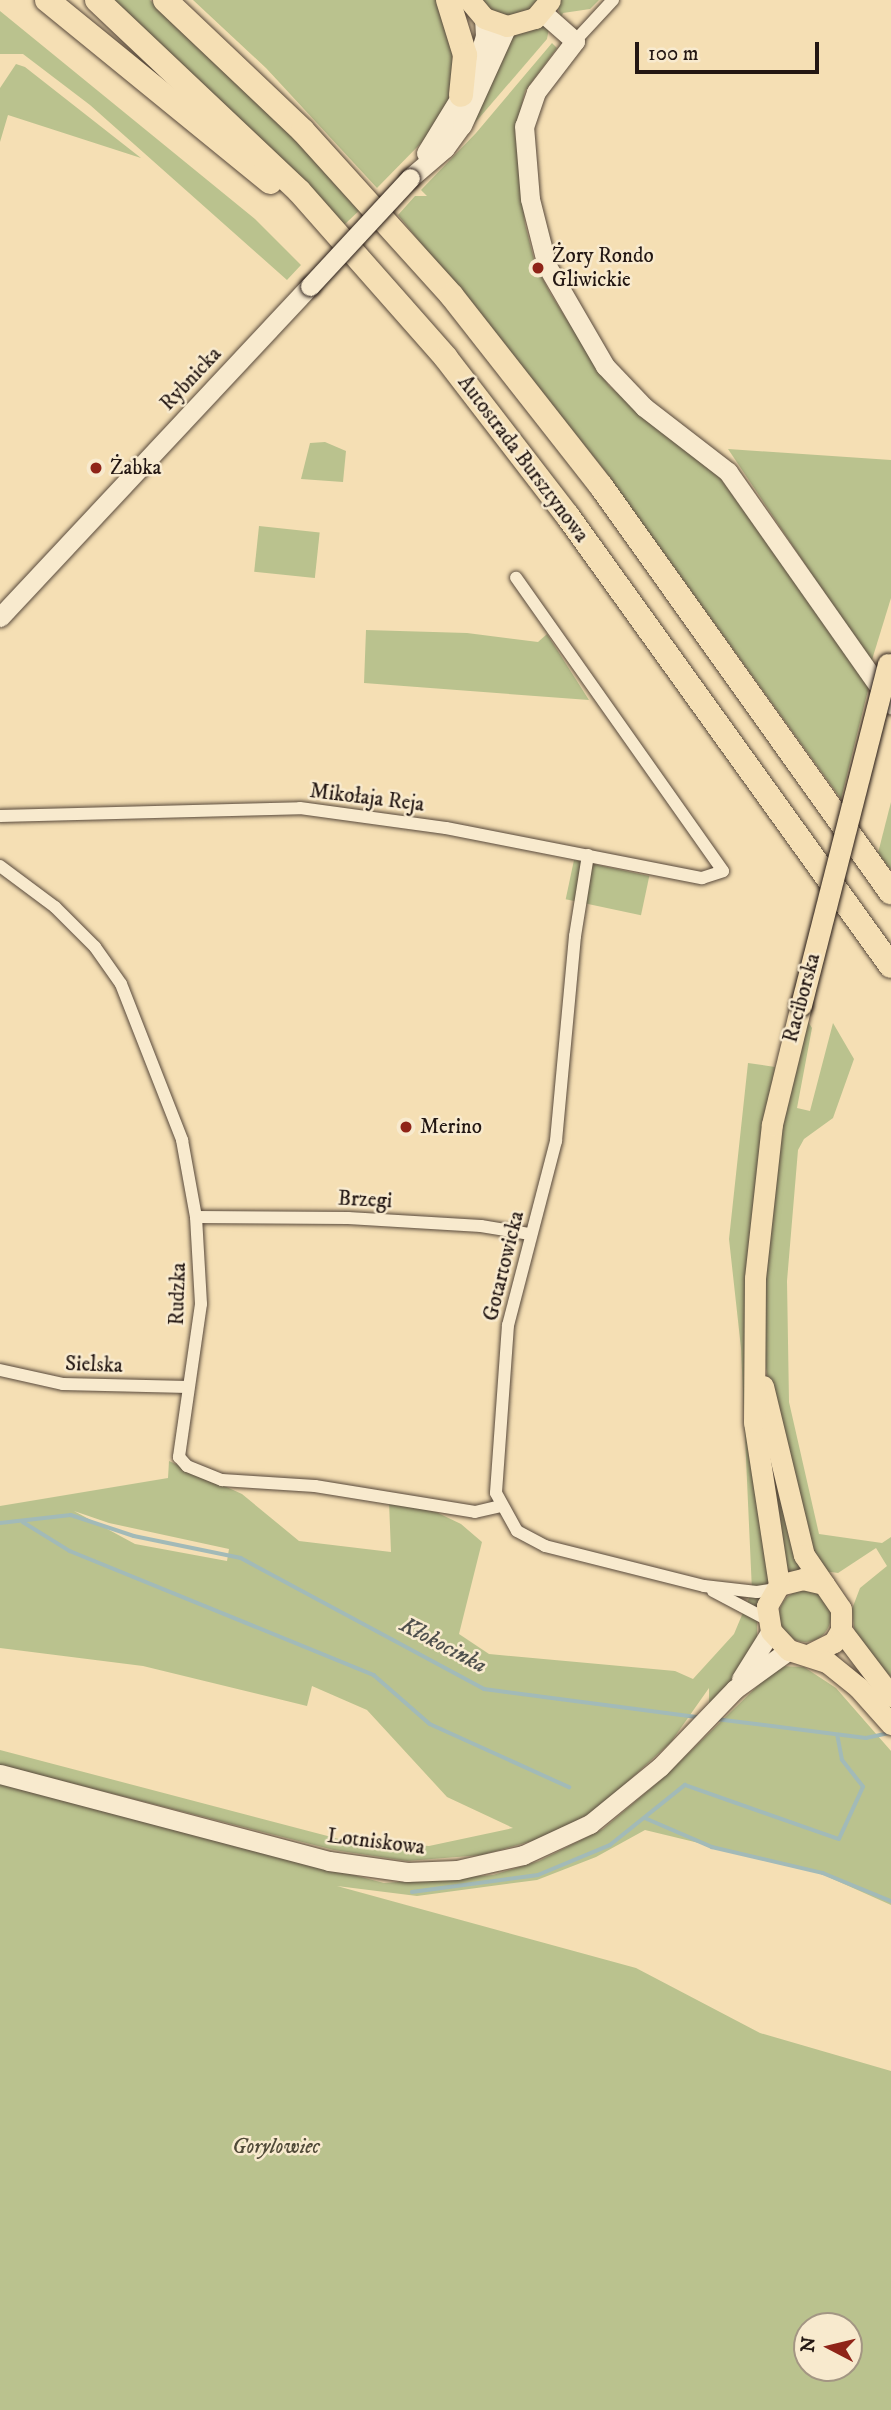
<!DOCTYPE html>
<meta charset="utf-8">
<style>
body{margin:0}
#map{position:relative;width:891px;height:2410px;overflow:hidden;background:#f5dfb4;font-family:"IM FELL DW Pica",serif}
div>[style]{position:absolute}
.green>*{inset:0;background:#bac28e;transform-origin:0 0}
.round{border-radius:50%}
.stream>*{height:3.5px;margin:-1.75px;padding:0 1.75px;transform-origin:1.75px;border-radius:1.75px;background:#a2bab8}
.roads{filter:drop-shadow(0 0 2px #58493b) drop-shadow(0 0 2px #58493b)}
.street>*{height:12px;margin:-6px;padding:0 6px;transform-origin:6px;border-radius:6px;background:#f8eace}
.secondary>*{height:19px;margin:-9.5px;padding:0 9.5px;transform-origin:9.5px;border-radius:9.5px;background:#f8eace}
.primary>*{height:21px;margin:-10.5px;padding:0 10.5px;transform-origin:10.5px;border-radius:10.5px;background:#f5dfb4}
.highway>*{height:24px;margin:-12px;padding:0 12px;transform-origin:12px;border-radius:12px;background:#f5dfb4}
.bridges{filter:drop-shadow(0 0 2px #231713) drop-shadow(0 0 2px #231713)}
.secondary-bridge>*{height:19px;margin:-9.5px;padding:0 9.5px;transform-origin:9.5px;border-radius:9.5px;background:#f8eace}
.primary-bridge>*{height:21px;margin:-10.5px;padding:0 10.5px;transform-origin:10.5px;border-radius:10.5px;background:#f5dfb4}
.dots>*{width:19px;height:19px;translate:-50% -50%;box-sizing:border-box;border:4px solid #f8eace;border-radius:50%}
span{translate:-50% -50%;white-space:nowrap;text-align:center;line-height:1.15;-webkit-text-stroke:5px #f8eace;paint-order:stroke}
.poi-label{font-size:21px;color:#231713}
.left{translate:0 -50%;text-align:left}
.street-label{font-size:21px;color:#231713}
.park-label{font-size:21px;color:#504a38;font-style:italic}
.water-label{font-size:23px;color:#4f504d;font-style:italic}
.north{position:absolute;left:793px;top:2312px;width:70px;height:70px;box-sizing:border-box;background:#f8eace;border:2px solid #a39683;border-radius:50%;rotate:277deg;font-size:19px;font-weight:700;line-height:28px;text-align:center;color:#231713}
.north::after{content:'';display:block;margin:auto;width:24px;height:32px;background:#8f2418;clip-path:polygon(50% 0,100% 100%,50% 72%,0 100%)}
.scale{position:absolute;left:635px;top:42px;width:184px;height:32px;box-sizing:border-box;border:4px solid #231713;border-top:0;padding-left:9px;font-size:21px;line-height:24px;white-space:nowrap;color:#231713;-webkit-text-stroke:5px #f8eace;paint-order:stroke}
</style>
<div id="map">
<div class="green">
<i style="clip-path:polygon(109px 0,150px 0,279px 119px,364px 206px,344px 225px)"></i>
<i style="clip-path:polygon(193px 0,442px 0,457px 55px,455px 90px,426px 138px,377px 188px,266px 68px)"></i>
<i style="clip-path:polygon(481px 0,539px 0,527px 12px,509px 16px,492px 11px)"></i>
<i style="clip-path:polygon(556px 0,599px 0,590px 9px,563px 13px,561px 18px)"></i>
<i style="clip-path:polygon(0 11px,255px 219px,301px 265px,287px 280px,90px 105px,23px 54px,0 54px)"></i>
<i style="clip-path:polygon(540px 25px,549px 28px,547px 39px,462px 138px,512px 34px)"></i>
<i style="clip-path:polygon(552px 43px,557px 48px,525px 91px,515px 134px,525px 224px,535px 263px,550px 293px,609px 386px,721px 479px,869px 686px,841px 799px,602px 467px,398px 215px,415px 196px,427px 196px,421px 190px,476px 133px)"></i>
<i style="clip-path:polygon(16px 64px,25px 67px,141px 158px,8px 115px,0 142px,0 88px)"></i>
<i style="clip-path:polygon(325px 442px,346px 451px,343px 482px,301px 479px,310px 443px)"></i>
<i style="clip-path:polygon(728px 449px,891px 460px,891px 598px,871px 663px)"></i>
<i style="left:259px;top:526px;width:61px;height:46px;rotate:6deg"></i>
<i style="clip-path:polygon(366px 630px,467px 633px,538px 642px,547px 634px,589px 700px,364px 683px)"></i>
<i style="clip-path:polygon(891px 802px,891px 870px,878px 853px)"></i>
<i style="left:574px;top:860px;width:77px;height:40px;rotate:12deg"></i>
<i style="clip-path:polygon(804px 1015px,812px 1028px,797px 1108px,810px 1111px,833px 1023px,854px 1059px,833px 1118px,804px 1139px,798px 1150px,787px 1281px,789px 1402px,819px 1534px,882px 1543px,891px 1537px,891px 1677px,855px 1636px,852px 1609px,860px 1588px,887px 1566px,876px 1548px,838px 1573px,824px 1571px,813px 1557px,774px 1419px,763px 1347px,761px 1303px,779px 1129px)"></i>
<i style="clip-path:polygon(evenodd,748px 1063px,775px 1067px,751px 1238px,772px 1577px,757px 1615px,757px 1645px,733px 1683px,709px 1705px,709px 1688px,671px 1742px,599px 1808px,550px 1836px,482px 1855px,407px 1861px,334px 1850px,0 1765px,0 1750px,339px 1839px,429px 1846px,513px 1828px,447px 1797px,367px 1710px,312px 1686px,307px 1706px,143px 1666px,0 1648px,0 1506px,168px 1478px,169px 1461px,242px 1494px,299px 1541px,391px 1552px,389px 1502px,436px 1512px,461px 1524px,482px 1542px,459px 1634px,489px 1654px,675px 1671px,693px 1679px,734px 1634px,752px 1591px,741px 1348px,729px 1239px,748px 1063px,74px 1511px,109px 1523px,229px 1549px,227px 1561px,135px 1544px,74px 1511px)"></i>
<i style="clip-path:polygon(760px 1396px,774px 1472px,801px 1570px,787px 1572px)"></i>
<i class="round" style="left:779px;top:1590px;width:52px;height:52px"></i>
<i style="clip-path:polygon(evenodd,778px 1666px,804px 1667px,836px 1688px,891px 1751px,891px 1905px,815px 1871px,645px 1830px,596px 1857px,537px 1880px,417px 1896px,337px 1886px,636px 1968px,760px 2033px,891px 2071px,891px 2410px,0 2410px,0 1782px,384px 1883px,493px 1875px,539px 1861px,603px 1829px,663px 1778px,778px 1666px,807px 2326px,849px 2326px,849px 2368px,807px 2368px,807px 2326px)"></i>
</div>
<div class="stream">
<i style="left:23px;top:1522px;width:55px;rotate:31.7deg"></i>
<i style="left:70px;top:1551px;width:328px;rotate:22.2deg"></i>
<i style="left:374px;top:1675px;width:74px;rotate:41.2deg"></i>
<i style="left:430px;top:1724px;width:153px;rotate:24.4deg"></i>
<i style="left:0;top:1523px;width:71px;rotate:-6.4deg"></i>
<i style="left:71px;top:1515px;width:66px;rotate:18.4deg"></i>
<i style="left:134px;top:1536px;width:109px;rotate:11.6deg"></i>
<i style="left:241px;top:1558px;width:276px;rotate:28.3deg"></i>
<i style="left:484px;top:1689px;width:216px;rotate:7.5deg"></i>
<i style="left:716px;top:1719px;width:151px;rotate:7.2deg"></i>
<i style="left:866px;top:1738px;width:24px;rotate:-12deg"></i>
<i style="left:645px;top:1818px;width:73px;rotate:23.4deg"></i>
<i style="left:712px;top:1847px;width:114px;rotate:13.2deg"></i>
<i style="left:823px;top:1873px;width:74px;rotate:22.4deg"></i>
<i style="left:412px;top:1892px;width:127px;rotate:-7.7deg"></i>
<i style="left:538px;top:1875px;width:78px;rotate:-22.6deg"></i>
<i style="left:610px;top:1845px;width:96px;rotate:-38.7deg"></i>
<i style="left:685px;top:1785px;width:163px;rotate:19.3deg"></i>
<i style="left:839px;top:1839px;width:57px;rotate:-65.2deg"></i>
<i style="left:863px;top:1787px;width:34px;rotate:-128deg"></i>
<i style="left:842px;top:1760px;width:25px;rotate:-101deg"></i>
</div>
<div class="roads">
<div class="street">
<i style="left:575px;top:41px;width:56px;rotate:-47.2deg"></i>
<i style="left:0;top:816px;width:300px;rotate:-1.5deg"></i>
<i style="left:300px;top:808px;width:147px;rotate:7.8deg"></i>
<i style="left:446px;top:828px;width:261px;rotate:11.1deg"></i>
<i style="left:702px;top:878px;width:22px;rotate:-18deg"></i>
<i style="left:723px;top:871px;width:359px;rotate:-125.2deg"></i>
<i style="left:588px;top:855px;width:82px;rotate:99.1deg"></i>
<i style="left:575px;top:936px;width:206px;rotate:95.3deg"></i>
<i style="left:556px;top:1141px;width:190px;rotate:104.6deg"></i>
<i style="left:508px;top:1325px;width:168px;rotate:94.1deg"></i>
<i style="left:496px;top:1493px;width:43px;rotate:61.1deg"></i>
<i style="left:517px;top:1531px;width:32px;rotate:28deg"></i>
<i style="left:545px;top:1546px;width:164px;rotate:14.1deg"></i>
<i style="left:704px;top:1586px;width:53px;rotate:6.5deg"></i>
<i style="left:757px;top:1592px;width:18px;rotate:-9deg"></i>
<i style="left:0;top:866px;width:69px;rotate:36.7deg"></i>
<i style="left:55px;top:907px;width:57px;rotate:45deg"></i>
<i style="left:95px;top:947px;width:45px;rotate:54.9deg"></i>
<i style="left:121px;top:984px;width:168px;rotate:68.6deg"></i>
<i style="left:182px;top:1140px;width:78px;rotate:79.7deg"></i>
<i style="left:196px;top:1217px;width:87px;rotate:86.7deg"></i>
<i style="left:201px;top:1304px;width:155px;rotate:98.2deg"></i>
<i style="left:179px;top:1457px;width:12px;rotate:48deg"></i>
<i style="left:187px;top:1466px;width:38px;rotate:22deg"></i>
<i style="left:222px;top:1480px;width:93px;rotate:3.7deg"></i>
<i style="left:315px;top:1486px;width:162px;rotate:9.2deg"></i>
<i style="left:475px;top:1512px;width:26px;rotate:-13deg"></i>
<i style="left:196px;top:1217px;width:152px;rotate:0.4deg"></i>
<i style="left:348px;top:1218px;width:133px;rotate:3.4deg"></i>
<i style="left:481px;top:1226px;width:50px;rotate:9.3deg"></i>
<i style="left:0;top:1370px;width:65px;rotate:12.5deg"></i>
<i style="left:63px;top:1384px;width:125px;rotate:1.4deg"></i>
<i style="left:713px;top:1591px;width:62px;rotate:27.8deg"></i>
</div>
<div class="secondary">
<i style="left:542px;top:12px;width:44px;rotate:41.3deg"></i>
<i style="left:575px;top:41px;width:64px;rotate:127.4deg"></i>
<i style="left:536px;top:92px;width:36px;rotate:109deg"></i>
<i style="left:524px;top:126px;width:73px;rotate:85.3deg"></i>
<i style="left:530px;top:199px;width:69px;rotate:75.8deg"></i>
<i style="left:547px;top:266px;width:116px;rotate:59.9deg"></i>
<i style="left:605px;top:366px;width:57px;rotate:46.4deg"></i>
<i style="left:644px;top:407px;width:106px;rotate:37.7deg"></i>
<i style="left:728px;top:472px;width:284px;rotate:54.9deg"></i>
<i style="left:426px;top:153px;width:90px;rotate:-58.6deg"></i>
<i style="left:473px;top:76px;width:42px;rotate:-73.3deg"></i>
<i style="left:485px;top:36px;width:18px;rotate:-93deg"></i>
<i style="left:410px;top:178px;width:46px;rotate:-40.6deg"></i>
<i style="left:445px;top:148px;width:29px;rotate:-54deg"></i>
<i style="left:462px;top:125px;width:109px;rotate:-65.6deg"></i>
<i style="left:0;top:617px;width:453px;rotate:-46.9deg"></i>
<i style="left:741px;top:1679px;width:57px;rotate:-58deg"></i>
<i style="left:0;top:1774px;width:340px;rotate:14.8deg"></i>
<i style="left:329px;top:1861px;width:79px;rotate:8deg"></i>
<i style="left:407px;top:1872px;width:50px;rotate:-2.3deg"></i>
<i style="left:457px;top:1870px;width:68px;rotate:-12.8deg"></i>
<i style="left:523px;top:1855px;width:74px;rotate:-24.8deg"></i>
<i style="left:590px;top:1824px;width:90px;rotate:-39.2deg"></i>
<i style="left:660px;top:1767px;width:108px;rotate:-46.1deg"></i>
<i style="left:735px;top:1689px;width:67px;rotate:-35.8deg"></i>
</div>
<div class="primary">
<i style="left:469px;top:0;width:23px;rotate:50deg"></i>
<i style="left:484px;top:18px;width:24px;rotate:19deg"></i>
<i style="left:507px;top:26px;width:29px;rotate:-16deg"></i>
<i style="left:535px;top:18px;width:23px;rotate:-50deg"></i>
<i style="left:763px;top:1386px;width:174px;rotate:76.4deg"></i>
<i style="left:804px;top:1555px;width:65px;rotate:55.6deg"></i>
<i style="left:841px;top:1609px;width:21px;rotate:90deg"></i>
<i style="left:841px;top:1630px;width:14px;rotate:120deg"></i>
<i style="left:834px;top:1642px;width:28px;rotate:153deg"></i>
<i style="left:824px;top:1584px;width:22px;rotate:-167deg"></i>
<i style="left:803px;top:1579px;width:25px;rotate:166deg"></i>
<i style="left:779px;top:1585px;width:24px;rotate:120deg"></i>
<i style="left:767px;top:1606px;width:25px;rotate:81deg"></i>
<i style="left:771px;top:1631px;width:26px;rotate:47deg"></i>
<i style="left:789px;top:1650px;width:40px;rotate:18deg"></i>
<i style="left:827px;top:1662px;width:40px;rotate:39deg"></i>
<i style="left:858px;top:1687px;width:50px;rotate:48.3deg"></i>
<i style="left:779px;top:1585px;width:165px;rotate:-98.7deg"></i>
<i style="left:754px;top:1422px;width:144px;rotate:-89.6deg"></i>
<i style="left:755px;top:1278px;width:155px;rotate:-83.7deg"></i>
<i style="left:772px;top:1124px;width:122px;rotate:-76.3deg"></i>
<i style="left:841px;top:1630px;width:83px;rotate:52.9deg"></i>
</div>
<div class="highway">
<i style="left:47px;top:0;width:288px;rotate:39.2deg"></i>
<i style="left:97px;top:0;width:278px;rotate:43.4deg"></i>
<i style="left:299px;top:191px;width:222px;rotate:48.6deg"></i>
<i style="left:446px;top:358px;width:198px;rotate:52.4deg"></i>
<i style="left:567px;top:515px;width:555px;rotate:54.31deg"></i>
<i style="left:165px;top:0;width:190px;rotate:43.5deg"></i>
<i style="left:303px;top:131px;width:222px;rotate:47.9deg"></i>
<i style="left:452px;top:296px;width:241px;rotate:51.9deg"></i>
<i style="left:601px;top:486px;width:499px;rotate:54.5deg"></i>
<i style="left:448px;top:0;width:58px;rotate:72.8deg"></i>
<i style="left:465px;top:55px;width:40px;rotate:95.7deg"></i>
</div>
</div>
<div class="bridges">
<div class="secondary-bridge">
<i style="left:310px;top:286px;width:147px;rotate:-47.2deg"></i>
</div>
<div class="primary-bridge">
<i style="left:801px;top:1005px;width:352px;rotate:-75.7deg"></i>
</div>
</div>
<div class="dots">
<i style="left:538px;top:268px;background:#8f2418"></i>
<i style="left:96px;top:468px;background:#8f2418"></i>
<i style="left:406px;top:1127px;background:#8f2418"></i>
</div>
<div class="poi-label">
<span class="left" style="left:552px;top:268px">Żory Rondo<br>Gliwickie</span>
<span class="left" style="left:110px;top:468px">Żabka</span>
<span class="left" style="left:420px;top:1127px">Merino</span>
</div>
<div class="street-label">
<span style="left:191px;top:379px;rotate:-47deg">Rybnicka</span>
<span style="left:523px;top:459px;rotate:53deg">Autostrada Bursztynowa</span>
<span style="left:367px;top:798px;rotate:7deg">Mikołaja Reja</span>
<span style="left:802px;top:998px;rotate:-75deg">Raciborska</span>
<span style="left:365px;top:1200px;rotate:3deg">Brzegi</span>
<span style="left:504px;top:1266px;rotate:-76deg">Gotartowicka</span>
<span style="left:178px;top:1294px;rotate:-88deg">Rudzka</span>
<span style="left:94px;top:1365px;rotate:2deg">Sielska</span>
<span style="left:376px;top:1842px;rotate:7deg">Lotniskowa</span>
</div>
<div class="park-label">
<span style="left:276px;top:2147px">Gorylowiec</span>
</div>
<div class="water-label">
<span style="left:443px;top:1646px;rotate:28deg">Kłokocinka</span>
</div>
<div class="north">N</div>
<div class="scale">100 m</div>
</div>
